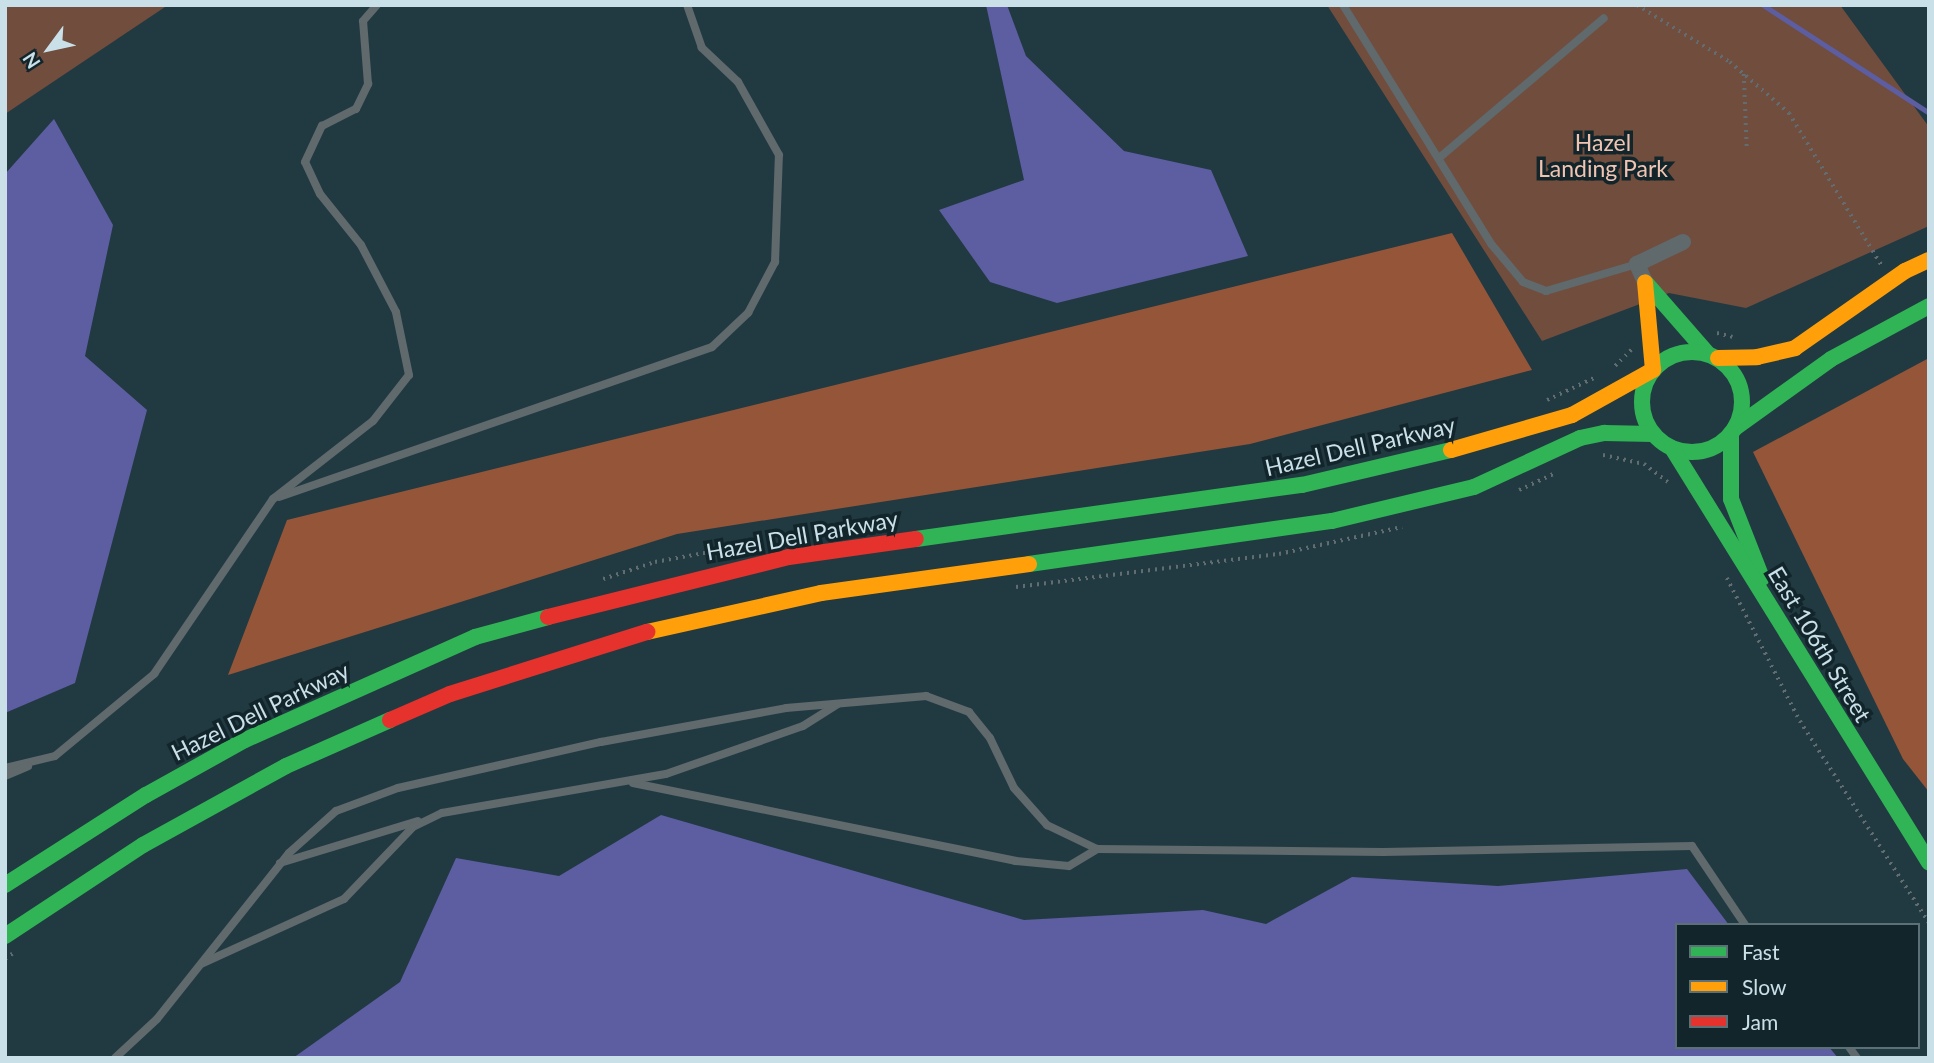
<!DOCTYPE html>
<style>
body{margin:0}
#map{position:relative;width:1934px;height:1063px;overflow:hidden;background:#213a42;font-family:Lato,sans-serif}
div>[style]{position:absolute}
.green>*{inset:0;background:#714d3e}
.forest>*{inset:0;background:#955538}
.water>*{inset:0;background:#5d5da1}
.stream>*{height:5px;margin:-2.5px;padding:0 2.5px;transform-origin:2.5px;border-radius:2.5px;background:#5d5da1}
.path>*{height:3.5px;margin-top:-1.75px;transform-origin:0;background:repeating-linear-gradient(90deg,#626d71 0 2px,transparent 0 7px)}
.lane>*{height:8px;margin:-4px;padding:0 4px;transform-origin:4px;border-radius:4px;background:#60696c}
.street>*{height:16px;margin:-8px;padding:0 8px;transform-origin:8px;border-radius:8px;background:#60696c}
.fast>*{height:16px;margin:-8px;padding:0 8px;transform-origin:8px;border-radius:8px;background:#30b455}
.fast>.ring{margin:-8px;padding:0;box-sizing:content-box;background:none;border:16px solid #30b455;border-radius:50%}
.slow>*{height:16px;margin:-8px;padding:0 8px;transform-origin:8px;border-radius:8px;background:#ff9f0a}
.jam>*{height:16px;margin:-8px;padding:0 8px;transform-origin:8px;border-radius:8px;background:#e5322d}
span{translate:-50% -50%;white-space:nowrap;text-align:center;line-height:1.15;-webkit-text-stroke:7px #12252b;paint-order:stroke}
.park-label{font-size:23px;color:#f1c4b2}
.street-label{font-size:23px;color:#c9e0e9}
.frame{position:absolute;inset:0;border:7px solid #c9e0e9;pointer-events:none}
.legend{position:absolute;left:1675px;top:923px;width:245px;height:126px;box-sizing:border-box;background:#12252b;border:2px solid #5b7077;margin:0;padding:9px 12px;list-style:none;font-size:21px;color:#c9e0e9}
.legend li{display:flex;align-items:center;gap:14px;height:35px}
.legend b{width:35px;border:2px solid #5b7077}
.north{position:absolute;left:14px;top:14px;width:70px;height:70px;-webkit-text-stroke:5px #12252b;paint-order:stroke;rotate:237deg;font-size:19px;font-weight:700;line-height:28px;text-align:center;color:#c9e0e9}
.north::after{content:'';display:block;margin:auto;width:24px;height:32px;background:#c9e0e9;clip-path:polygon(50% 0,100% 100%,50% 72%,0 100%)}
</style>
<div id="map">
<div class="green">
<i style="clip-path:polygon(5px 5px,168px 5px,5px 114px)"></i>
<i style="clip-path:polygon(1327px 5px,1840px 5px,1929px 127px,1929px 226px,1746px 308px,1669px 293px,1542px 341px)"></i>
</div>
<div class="forest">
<i style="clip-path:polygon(1452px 233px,1532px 370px,1250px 444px,677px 534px,228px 675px,287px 520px)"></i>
<i style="clip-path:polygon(1929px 358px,1929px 792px,1903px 759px,1753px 452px)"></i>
</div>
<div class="water">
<i style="clip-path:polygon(986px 5px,1007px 5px,1026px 56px,1124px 151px,1211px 170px,1248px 256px,1057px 303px,990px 282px,939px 210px,1024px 180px)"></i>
<i style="clip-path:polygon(54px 119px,113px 225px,85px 356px,147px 410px,75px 683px,5px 713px,5px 174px)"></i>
<i style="clip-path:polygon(661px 815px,1024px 920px,1203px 910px,1266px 924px,1352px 877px,1498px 886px,1687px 869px,1729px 925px,1677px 925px,1677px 1047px,1829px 1047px,1838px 1058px,293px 1058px,400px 982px,456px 858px,559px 876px)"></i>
</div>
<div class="stream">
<i style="left:1763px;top:5px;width:198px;rotate:33deg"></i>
</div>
<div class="path">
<i style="left:1637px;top:5px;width:109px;rotate:31.5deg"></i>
<i style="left:1730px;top:62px;width:78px;rotate:40.8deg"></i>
<i style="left:1789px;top:113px;width:179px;rotate:58.7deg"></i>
<i style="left:1744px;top:74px;width:75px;rotate:87.7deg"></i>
<i style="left:1717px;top:333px;width:16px;rotate:14deg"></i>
<i style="left:1615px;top:366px;width:24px;rotate:-45deg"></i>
<i style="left:1547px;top:400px;width:52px;rotate:-25.1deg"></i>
<i style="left:1603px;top:455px;width:42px;rotate:12.4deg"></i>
<i style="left:1644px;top:464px;width:30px;rotate:37deg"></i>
<i style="left:1519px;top:490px;width:38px;rotate:-25deg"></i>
<i style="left:1727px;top:578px;width:161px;rotate:63deg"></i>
<i style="left:1800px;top:721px;width:240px;rotate:57.4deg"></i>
<i style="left:603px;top:579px;width:55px;rotate:-18.1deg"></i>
<i style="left:655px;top:562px;width:77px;rotate:-10.4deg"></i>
<i style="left:1016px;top:587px;width:265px;rotate:-7.2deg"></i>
<i style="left:1279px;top:554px;width:126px;rotate:-12.4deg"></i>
<i style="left:5px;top:959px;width:9px;rotate:-36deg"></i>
</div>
<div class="lane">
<i style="left:1343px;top:5px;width:282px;rotate:58.2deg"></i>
<i style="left:1492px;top:245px;width:48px;rotate:50deg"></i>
<i style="left:1523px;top:282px;width:25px;rotate:21deg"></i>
<i style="left:1546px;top:291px;width:95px;rotate:-16.5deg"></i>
<i style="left:1439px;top:158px;width:216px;rotate:-40.3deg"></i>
<i style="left:279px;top:497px;width:458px;rotate:-19.1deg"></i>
<i style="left:712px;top:347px;width:50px;rotate:-43.4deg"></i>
<i style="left:748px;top:313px;width:58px;rotate:-62.1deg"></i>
<i style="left:775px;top:262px;width:107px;rotate:-87.9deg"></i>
<i style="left:779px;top:155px;width:84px;rotate:-119.3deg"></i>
<i style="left:738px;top:82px;width:50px;rotate:-136.6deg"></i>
<i style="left:702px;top:48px;width:46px;rotate:-109.2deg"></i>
<i style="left:5px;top:768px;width:51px;rotate:-13.5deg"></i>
<i style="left:55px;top:756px;width:129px;rotate:-39.6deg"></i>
<i style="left:154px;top:674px;width:212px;rotate:-55.8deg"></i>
<i style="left:273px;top:499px;width:127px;rotate:-38deg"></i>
<i style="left:373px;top:421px;width:58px;rotate:-52deg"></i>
<i style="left:409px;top:375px;width:64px;rotate:-101.7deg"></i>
<i style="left:396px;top:312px;width:76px;rotate:-117.6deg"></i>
<i style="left:361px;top:245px;width:65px;rotate:-128.8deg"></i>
<i style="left:320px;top:194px;width:35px;rotate:-115deg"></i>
<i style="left:305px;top:162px;width:40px;rotate:-65deg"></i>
<i style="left:322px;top:126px;width:38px;rotate:-27deg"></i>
<i style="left:356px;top:109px;width:28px;rotate:-64deg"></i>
<i style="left:368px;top:84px;width:63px;rotate:-94.5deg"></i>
<i style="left:363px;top:21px;width:21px;rotate:-49deg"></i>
<i style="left:5px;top:776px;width:25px;rotate:-23deg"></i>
<i style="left:633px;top:783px;width:390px;rotate:11.5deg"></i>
<i style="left:1015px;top:861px;width:54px;rotate:5.3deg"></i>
<i style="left:1069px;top:866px;width:33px;rotate:-31deg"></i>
<i style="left:280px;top:863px;width:144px;rotate:-16.9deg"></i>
<i style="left:203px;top:963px;width:155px;rotate:-24.4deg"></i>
<i style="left:344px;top:899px;width:100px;rotate:-46.2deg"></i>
<i style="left:413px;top:827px;width:32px;rotate:-26deg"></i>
<i style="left:442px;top:813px;width:227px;rotate:-9.9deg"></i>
<i style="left:666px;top:774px;width:145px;rotate:-19.3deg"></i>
<i style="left:803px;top:726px;width:41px;rotate:-32.2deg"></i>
<i style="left:1849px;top:1047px;width:14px;rotate:54deg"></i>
<i style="left:115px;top:1058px;width:57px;rotate:-42.9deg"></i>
<i style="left:157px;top:1019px;width:212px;rotate:-51.5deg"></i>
<i style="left:289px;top:853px;width:63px;rotate:-41.8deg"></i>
<i style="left:336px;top:811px;width:66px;rotate:-20.4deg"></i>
<i style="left:398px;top:788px;width:208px;rotate:-12.8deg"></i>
<i style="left:601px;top:742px;width:188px;rotate:-10.4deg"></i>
<i style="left:786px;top:708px;width:141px;rotate:-4.9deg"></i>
<i style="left:926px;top:696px;width:46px;rotate:20.4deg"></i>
<i style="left:969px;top:712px;width:33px;rotate:51deg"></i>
<i style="left:990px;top:738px;width:55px;rotate:64.4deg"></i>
<i style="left:1014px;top:788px;width:50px;rotate:48.3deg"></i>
<i style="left:1047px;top:825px;width:55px;rotate:25.6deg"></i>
<i style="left:1097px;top:849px;width:286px;rotate:0.6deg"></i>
<i style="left:1383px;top:852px;width:309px;rotate:-1.1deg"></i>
<i style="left:1692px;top:846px;width:95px;rotate:56.1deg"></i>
</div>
<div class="street">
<i style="left:1645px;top:282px;width:20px;rotate:-114deg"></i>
<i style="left:1637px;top:264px;width:51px;rotate:-25.6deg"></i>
</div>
<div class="fast">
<i style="left:1646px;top:283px;width:93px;rotate:48.9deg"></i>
<i class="ring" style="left:1642px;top:352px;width:84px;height:84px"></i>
<i style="left:1735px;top:428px;width:118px;rotate:-35.7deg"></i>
<i style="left:1831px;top:359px;width:111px;rotate:-28.4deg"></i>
<i style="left:1731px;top:434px;width:65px;rotate:90deg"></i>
<i style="left:1731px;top:499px;width:85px;rotate:68.6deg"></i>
<i style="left:1672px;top:448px;width:488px;rotate:58.2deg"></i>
<i style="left:916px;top:539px;width:390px;rotate:-8deg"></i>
<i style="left:1302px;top:485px;width:153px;rotate:-13.2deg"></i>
<i style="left:1029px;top:564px;width:306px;rotate:-8.1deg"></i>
<i style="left:1332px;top:521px;width:146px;rotate:-13.5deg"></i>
<i style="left:1474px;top:487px;width:117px;rotate:-24.8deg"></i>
<i style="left:1580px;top:438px;width:25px;rotate:-12deg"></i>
<i style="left:1604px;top:433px;width:49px;rotate:1.2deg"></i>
<i style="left:5px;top:885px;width:167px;rotate:-32.6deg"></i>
<i style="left:146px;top:795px;width:113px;rotate:-29.1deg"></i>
<i style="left:245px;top:740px;width:252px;rotate:-24.1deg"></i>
<i style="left:475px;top:637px;width:76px;rotate:-15.3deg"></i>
<i style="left:5px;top:936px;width:165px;rotate:-33.4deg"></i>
<i style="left:143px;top:845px;width:163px;rotate:-28.9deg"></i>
<i style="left:286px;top:766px;width:114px;rotate:-23.9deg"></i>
</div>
<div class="slow">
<i style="left:1718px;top:358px;width:39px;rotate:-1deg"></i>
<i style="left:1757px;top:357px;width:39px;rotate:-13deg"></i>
<i style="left:1795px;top:348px;width:134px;rotate:-35deg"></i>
<i style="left:1905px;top:271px;width:26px;rotate:-25deg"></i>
<i style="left:1451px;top:450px;width:126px;rotate:-16.1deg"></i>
<i style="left:1572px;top:415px;width:93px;rotate:-29.1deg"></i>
<i style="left:1653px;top:370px;width:88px;rotate:-95.2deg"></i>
<i style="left:647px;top:632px;width:178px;rotate:-12.6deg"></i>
<i style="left:821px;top:593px;width:210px;rotate:-7.9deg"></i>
</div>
<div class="jam">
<i style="left:548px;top:617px;width:248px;rotate:-14deg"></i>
<i style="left:789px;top:557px;width:128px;rotate:-8.1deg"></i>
<i style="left:390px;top:720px;width:65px;rotate:-23.4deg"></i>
<i style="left:450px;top:694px;width:207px;rotate:-17.5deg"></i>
</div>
<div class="park-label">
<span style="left:1603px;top:155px">Hazel<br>Landing Park</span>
</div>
<div class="street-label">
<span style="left:1360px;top:446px;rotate:-13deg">Hazel Dell Parkway</span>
<span style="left:802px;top:535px;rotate:-10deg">Hazel Dell Parkway</span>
<span style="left:1820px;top:644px;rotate:59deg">East 106th Street</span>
<span style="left:260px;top:711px;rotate:-26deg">Hazel Dell Parkway</span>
</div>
<div class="frame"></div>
<ul class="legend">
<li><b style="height:9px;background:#30b455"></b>Fast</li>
<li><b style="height:9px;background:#ff9f0a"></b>Slow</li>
<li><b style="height:9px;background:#e5322d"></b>Jam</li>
</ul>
<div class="north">N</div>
</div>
